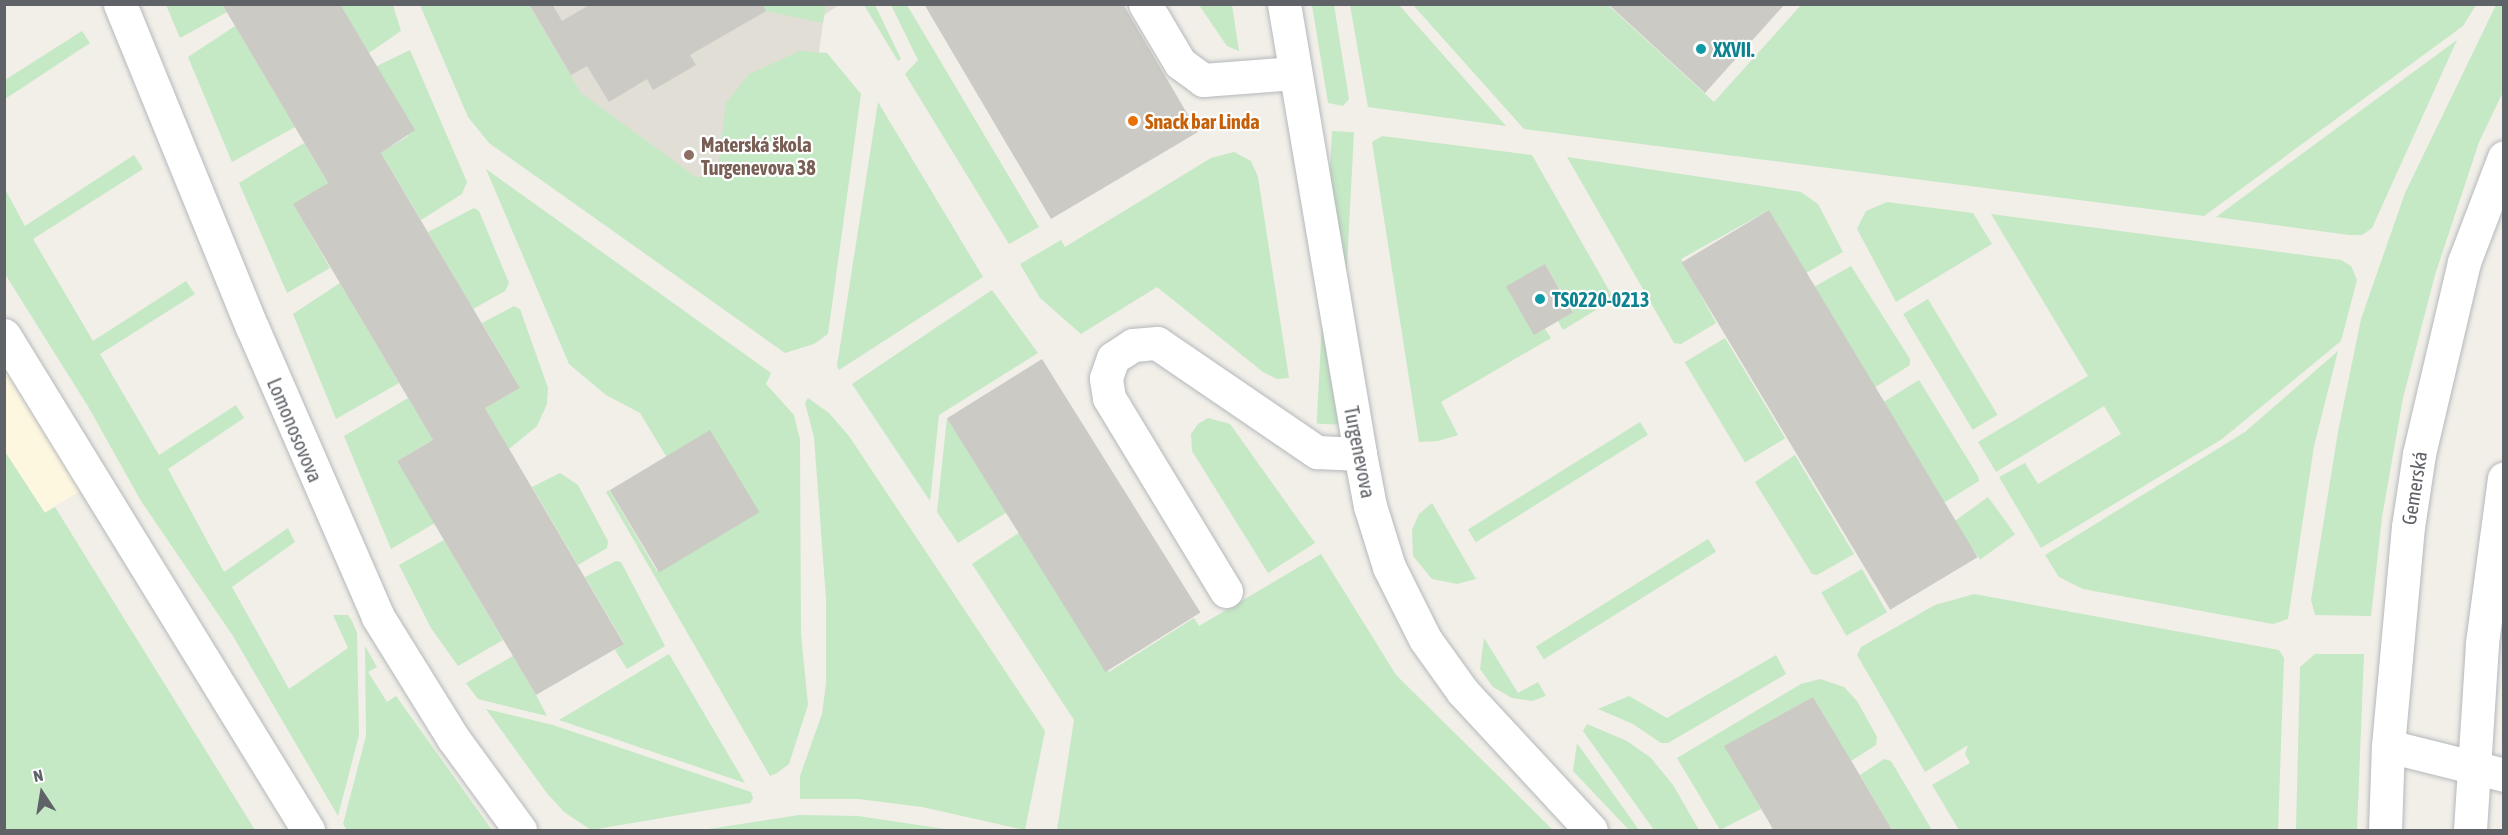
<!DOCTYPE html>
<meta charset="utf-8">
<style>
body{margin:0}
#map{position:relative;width:2508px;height:835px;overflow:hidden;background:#f1efe8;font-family:"Asap Condensed",sans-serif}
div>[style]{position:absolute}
.commercial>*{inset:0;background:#fef7e0}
.education>*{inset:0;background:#e1ded6}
.green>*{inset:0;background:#c5e8c5;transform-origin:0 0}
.building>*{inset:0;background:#cccac5;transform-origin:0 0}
.roads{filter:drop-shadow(0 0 2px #b5b8bc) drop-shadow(0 0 2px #b5b8bc)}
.minor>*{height:33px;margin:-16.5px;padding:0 16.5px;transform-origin:16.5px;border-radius:16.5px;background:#fff}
.dots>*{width:16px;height:16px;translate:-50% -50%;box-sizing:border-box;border:3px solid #fff;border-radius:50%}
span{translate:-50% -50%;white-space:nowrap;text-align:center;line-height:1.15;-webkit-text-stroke:4.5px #fff;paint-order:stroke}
.culture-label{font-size:20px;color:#0d838f;font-weight:700}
.left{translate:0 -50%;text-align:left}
.food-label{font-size:20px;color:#c56008;font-weight:700}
.education-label{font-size:20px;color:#785e54;font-weight:700}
.street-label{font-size:20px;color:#5f6368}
.frame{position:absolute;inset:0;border:6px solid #5f6368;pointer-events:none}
.north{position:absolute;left:12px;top:763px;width:60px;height:60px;-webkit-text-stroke:4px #fff;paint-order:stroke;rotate:348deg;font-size:16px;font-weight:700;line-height:24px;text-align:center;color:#5f6368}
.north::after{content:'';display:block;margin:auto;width:21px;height:27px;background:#5f6368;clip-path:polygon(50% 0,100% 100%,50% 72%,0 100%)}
</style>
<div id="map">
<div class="commercial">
<i style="clip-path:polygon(4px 335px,94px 483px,4px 536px)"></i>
</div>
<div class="education">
<i style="clip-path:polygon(473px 5px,839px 5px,824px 15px,787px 288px)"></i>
</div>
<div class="green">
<i style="clip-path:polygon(166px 5px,222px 5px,227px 12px,180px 38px)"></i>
<i style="clip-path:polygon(340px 5px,393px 5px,401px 31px,369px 53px)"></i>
<i style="clip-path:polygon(420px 5px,529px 5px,581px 93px,697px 178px,718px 169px,726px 103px,749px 74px,800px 51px,827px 53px,861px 94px,828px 334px,814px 344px,785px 353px,489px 143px,468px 117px)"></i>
<i style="clip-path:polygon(762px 5px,826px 5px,823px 23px,766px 11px)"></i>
<i style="clip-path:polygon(864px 5px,875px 5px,901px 59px,898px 61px)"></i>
<i style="clip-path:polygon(891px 5px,907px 5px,1039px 227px,1009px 244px,905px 74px,918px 60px)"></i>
<i style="clip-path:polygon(1199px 5px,1232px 5px,1239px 51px,1227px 46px)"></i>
<i style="clip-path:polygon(1312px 5px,1334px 5px,1349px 99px,1343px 106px,1328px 103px)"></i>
<i style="clip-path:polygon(1350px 5px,1399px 5px,1506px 126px,1368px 107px)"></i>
<i style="clip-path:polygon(1413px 5px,1608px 5px,1714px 102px,1801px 5px,2476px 5px,2463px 26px,2204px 216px,1524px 129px)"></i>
<i style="clip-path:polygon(2496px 5px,2503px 5px,2503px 92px,2479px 142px,2435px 275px,2403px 398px,2382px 517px,2371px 616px,2315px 615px,2311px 600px,2338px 432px,2361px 319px,2405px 193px)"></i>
<i style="clip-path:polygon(235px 26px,295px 127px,232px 162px,188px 57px)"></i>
<i style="clip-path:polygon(82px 31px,90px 43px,5px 99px,5px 80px)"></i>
<i style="clip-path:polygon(2457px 40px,2372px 228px,2362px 235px,2349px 235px,2216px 217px)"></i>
<i style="clip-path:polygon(410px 50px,467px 182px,462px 194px,421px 220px,381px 153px,408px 136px,377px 66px)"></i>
<i style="clip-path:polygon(878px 102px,983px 277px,839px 370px,837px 366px)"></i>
<i style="left:1332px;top:131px;width:22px;height:293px;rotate:3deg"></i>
<i style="clip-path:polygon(1382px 136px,1532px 155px,1614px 299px,1563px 330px,1558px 321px,1573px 311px,1545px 264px,1507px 287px,1534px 334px,1545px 329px,1551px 338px,1441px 402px,1458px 435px,1438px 441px,1419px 442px,1372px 142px)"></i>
<i style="clip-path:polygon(304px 143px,328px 183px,294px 205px,330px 268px,287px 293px,239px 183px)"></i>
<i style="clip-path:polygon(1234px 152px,1251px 161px,1258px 177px,1289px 378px,1277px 379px,1263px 372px,1157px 287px,1081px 334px,1040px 298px,1020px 264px,1061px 240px,1065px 247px,1211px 158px)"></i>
<i style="clip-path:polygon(134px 155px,143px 169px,33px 239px,93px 341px,186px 281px,195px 294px,100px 354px,159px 455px,236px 405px,244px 418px,168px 469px,224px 572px,288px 528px,295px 542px,232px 587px,289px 689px,348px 648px,333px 615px,348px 615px,352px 621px,357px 633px,359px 735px,338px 816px,233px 636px,141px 501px,89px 408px,5px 274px,5px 189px,25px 226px)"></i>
<i style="clip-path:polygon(1567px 157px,1801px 192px,1818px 204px,1843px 252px,1806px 273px,1769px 210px,1681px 259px,1716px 323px,1681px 344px,1674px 343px)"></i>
<i style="clip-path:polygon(486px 169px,771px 373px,766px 384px,794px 415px,800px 440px,801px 634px,808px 705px,789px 764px,777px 773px,770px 776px,606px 492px,609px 490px,657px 571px,666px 456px,640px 413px,606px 395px,569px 364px)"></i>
<i style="clip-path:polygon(1887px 202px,1973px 213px,1992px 244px,1896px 302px,1857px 229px,1866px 211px)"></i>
<i style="clip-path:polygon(474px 208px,479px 211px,509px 283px,505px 291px,473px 309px,428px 232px)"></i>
<i style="clip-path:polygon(1991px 214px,2341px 260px,2351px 266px,2357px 280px,2341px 341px,2222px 439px,2041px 548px,1999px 477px,2025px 463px,2038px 484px,2121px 434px,2104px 406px,1996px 472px,1978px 442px,2088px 376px)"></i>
<i style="clip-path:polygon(1851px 266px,1910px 359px,1910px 365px,1874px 388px,1814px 287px)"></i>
<i style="clip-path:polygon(340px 283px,399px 383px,336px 419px,293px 314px)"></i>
<i style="clip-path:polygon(992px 290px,1038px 353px,939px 415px,930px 501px,852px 384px)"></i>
<i style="left:1928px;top:299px;width:135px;height:29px;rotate:59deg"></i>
<i style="clip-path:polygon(514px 306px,520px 309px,548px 388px,547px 404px,537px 426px,509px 449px,485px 408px,520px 388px,482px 323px)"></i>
<i style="left:1725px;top:338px;width:117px;height:47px;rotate:59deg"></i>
<i style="clip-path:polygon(2338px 351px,2314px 446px,2288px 619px,2273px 624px,2207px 612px,2083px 589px,2059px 577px,2045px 555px,2245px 432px)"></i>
<i style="clip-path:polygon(1919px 380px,1978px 476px,1979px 481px,1942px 504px,1882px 403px)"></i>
<i style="clip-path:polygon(408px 398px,433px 440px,397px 461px,435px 523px,391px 549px,344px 436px)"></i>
<i style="clip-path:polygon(808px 398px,829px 413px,849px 436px,1045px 731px,1025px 830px,922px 807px,858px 799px,800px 799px,800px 776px,822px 714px,826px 684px,826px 599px,814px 437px,805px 403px)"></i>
<i style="clip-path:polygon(947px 418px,1007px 512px,958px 543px,937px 512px)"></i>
<i style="clip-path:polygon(1208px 418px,1230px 424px,1315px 543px,1268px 573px,1192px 451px,1191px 434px,1198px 424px)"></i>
<i style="left:1640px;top:422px;width:15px;height:203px;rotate:58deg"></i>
<i style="clip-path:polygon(4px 450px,45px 513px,55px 507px,255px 830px,5px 830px)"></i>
<i style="clip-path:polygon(1795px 455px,1854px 554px,1817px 575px,1812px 574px,1755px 482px)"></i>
<i style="clip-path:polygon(560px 473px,578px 485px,608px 541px,607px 548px,578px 565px,532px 487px)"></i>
<i style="left:1988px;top:497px;width:46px;height:43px;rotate:54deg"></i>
<i style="clip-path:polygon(1432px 503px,1476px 579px,1457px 584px,1432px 579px,1413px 556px,1412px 530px,1419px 514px)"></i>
<i style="clip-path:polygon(1020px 532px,1109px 672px,1194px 618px,1199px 626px,1321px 554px,1396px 675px,1553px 830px,1057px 830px,1074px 720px,972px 564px)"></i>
<i style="left:1708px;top:539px;width:15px;height:203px;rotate:58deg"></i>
<i style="clip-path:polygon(444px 540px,503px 640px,458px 666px,431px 628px,399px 565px)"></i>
<i style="clip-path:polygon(616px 561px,621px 562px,665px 646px,627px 669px,615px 650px,624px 643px,585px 577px)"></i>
<i style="left:1862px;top:569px;width:50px;height:47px;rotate:60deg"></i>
<i style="clip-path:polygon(1974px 594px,2279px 650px,2284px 658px,2278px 830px,1959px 830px,1932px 785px,1970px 763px,1965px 754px,1968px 745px,1925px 772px,1857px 655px,1861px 647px,1935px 605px)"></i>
<i style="clip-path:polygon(1484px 638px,1518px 693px,1538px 682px,1546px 696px,1532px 701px,1512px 698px,1493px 687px,1480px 669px)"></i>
<i style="clip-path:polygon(365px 646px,377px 667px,368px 672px,387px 702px,396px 696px,492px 830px,347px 830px,343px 824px,366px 736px)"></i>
<i style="clip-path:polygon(669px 654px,745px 783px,559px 720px)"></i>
<i style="clip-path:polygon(2315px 654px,2364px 654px,2357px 830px,2296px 830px,2300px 667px)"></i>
<i style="clip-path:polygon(1776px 655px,1786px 674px,1668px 743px,1661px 743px,1633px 724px,1598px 709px,1629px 696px,1667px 718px)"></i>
<i style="clip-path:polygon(513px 656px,536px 695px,547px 716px,478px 699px,466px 683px)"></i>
<i style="clip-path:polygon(1820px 679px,1844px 687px,1857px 701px,1877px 737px,1876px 745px,1851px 761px,1813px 697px,1725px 746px,1761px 809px,1720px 830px,1677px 758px,1801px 684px)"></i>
<i style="clip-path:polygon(486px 709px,553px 725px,751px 792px,753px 798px,750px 803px,591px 830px,564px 812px,546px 792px)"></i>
<i style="clip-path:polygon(1587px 724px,1627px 741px,1651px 758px,1673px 785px,1699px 830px,1654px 830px,1583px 731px)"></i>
<i style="clip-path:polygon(1577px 743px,1639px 830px,1629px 830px,1573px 771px)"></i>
<i style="clip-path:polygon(1884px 759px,1891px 761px,1932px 830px,1892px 830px,1860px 775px)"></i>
<i style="clip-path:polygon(799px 815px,858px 816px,952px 830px,702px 830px)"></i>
</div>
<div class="building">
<i style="clip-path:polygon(222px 4px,340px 4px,415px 130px,381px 153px,520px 388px,485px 408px,624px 644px,536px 695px,397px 461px,433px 440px,293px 204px,328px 183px)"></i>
<i style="clip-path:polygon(529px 4px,552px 4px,562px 21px,591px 4px,762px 4px,766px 11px,690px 55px,696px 65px,653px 90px,647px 79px,609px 102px,587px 66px,571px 75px)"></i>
<i style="clip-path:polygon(924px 4px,1123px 4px,1198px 132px,1051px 219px)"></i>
<i style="clip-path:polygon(1608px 4px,1785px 4px,1705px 93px)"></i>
<i style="left:1769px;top:210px;width:405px;height:102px;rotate:59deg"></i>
<i style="left:1545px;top:264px;width:56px;height:45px;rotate:60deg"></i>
<i style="left:1042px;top:359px;width:299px;height:112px;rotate:58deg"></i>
<i style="left:710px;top:430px;width:96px;height:117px;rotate:59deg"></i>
<i style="clip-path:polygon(1813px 697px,1855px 767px,1892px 830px,1773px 830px,1770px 824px,1724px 746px)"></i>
</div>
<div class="roads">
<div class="minor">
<i style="left:120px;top:4px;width:349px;rotate:67.8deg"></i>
<i style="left:252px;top:327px;width:316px;rotate:66.5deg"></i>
<i style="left:378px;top:617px;width:142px;rotate:58.2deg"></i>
<i style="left:453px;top:738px;width:114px;rotate:53.9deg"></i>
<i style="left:1145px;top:4px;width:69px;rotate:59.3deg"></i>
<i style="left:1180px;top:63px;width:29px;rotate:36deg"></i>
<i style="left:1203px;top:80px;width:92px;rotate:-4.4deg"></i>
<i style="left:1284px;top:4px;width:456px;rotate:80.4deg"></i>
<i style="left:1360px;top:454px;width:53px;rotate:79.1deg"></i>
<i style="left:1370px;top:506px;width:64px;rotate:72.7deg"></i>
<i style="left:1389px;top:567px;width:80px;rotate:63.4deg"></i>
<i style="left:1425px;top:639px;width:65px;rotate:54.4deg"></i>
<i style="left:1463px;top:692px;width:188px;rotate:47.2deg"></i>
<i style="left:4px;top:335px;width:581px;rotate:58.44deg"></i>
<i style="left:1226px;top:591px;width:226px;rotate:-121.2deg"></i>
<i style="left:1109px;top:398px;width:20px;rotate:-99deg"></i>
<i style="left:1106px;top:378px;width:21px;rotate:-71deg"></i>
<i style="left:1113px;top:358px;width:24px;rotate:-33deg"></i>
<i style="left:1133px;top:345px;width:24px;rotate:-5deg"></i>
<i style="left:1157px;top:343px;width:194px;rotate:34.3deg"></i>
<i style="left:1317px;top:452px;width:43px;rotate:2.7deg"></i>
<i style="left:2388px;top:746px;width:120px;rotate:14deg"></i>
<i style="left:2385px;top:830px;width:84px;rotate:-88deg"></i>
<i style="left:2388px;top:746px;width:220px;rotate:-84.8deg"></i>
<i style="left:2408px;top:527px;width:74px;rotate:-81.4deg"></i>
<i style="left:2419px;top:454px;width:197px;rotate:-76.8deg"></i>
<i style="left:2464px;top:262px;width:112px;rotate:-69.1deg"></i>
<i style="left:2470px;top:830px;width:187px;rotate:-86.3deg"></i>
<i style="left:2482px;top:643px;width:166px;rotate:-82.4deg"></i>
</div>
</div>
<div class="dots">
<i style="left:1701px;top:49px;background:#0f9aa8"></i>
<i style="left:1133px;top:121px;background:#e8710a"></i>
<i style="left:689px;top:155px;background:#8d6e63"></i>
<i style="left:1540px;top:299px;background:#0f9aa8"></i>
</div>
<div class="culture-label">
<span class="left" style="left:1713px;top:49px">XXVII.</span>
<span class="left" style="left:1552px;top:299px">TS0220-0213</span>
</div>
<div class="food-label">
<span class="left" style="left:1145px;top:121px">Snack bar Linda</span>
</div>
<div class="education-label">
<span class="left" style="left:701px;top:156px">Materská škola<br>Turgenevova 38</span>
</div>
<div class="street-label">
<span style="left:295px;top:430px;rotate:67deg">Lomonosovova</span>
<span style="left:1360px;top:452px;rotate:79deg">Turgenevova</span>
<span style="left:2414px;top:488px;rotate:-81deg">Gemerská</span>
</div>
<div class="frame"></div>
<div class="north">N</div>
</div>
